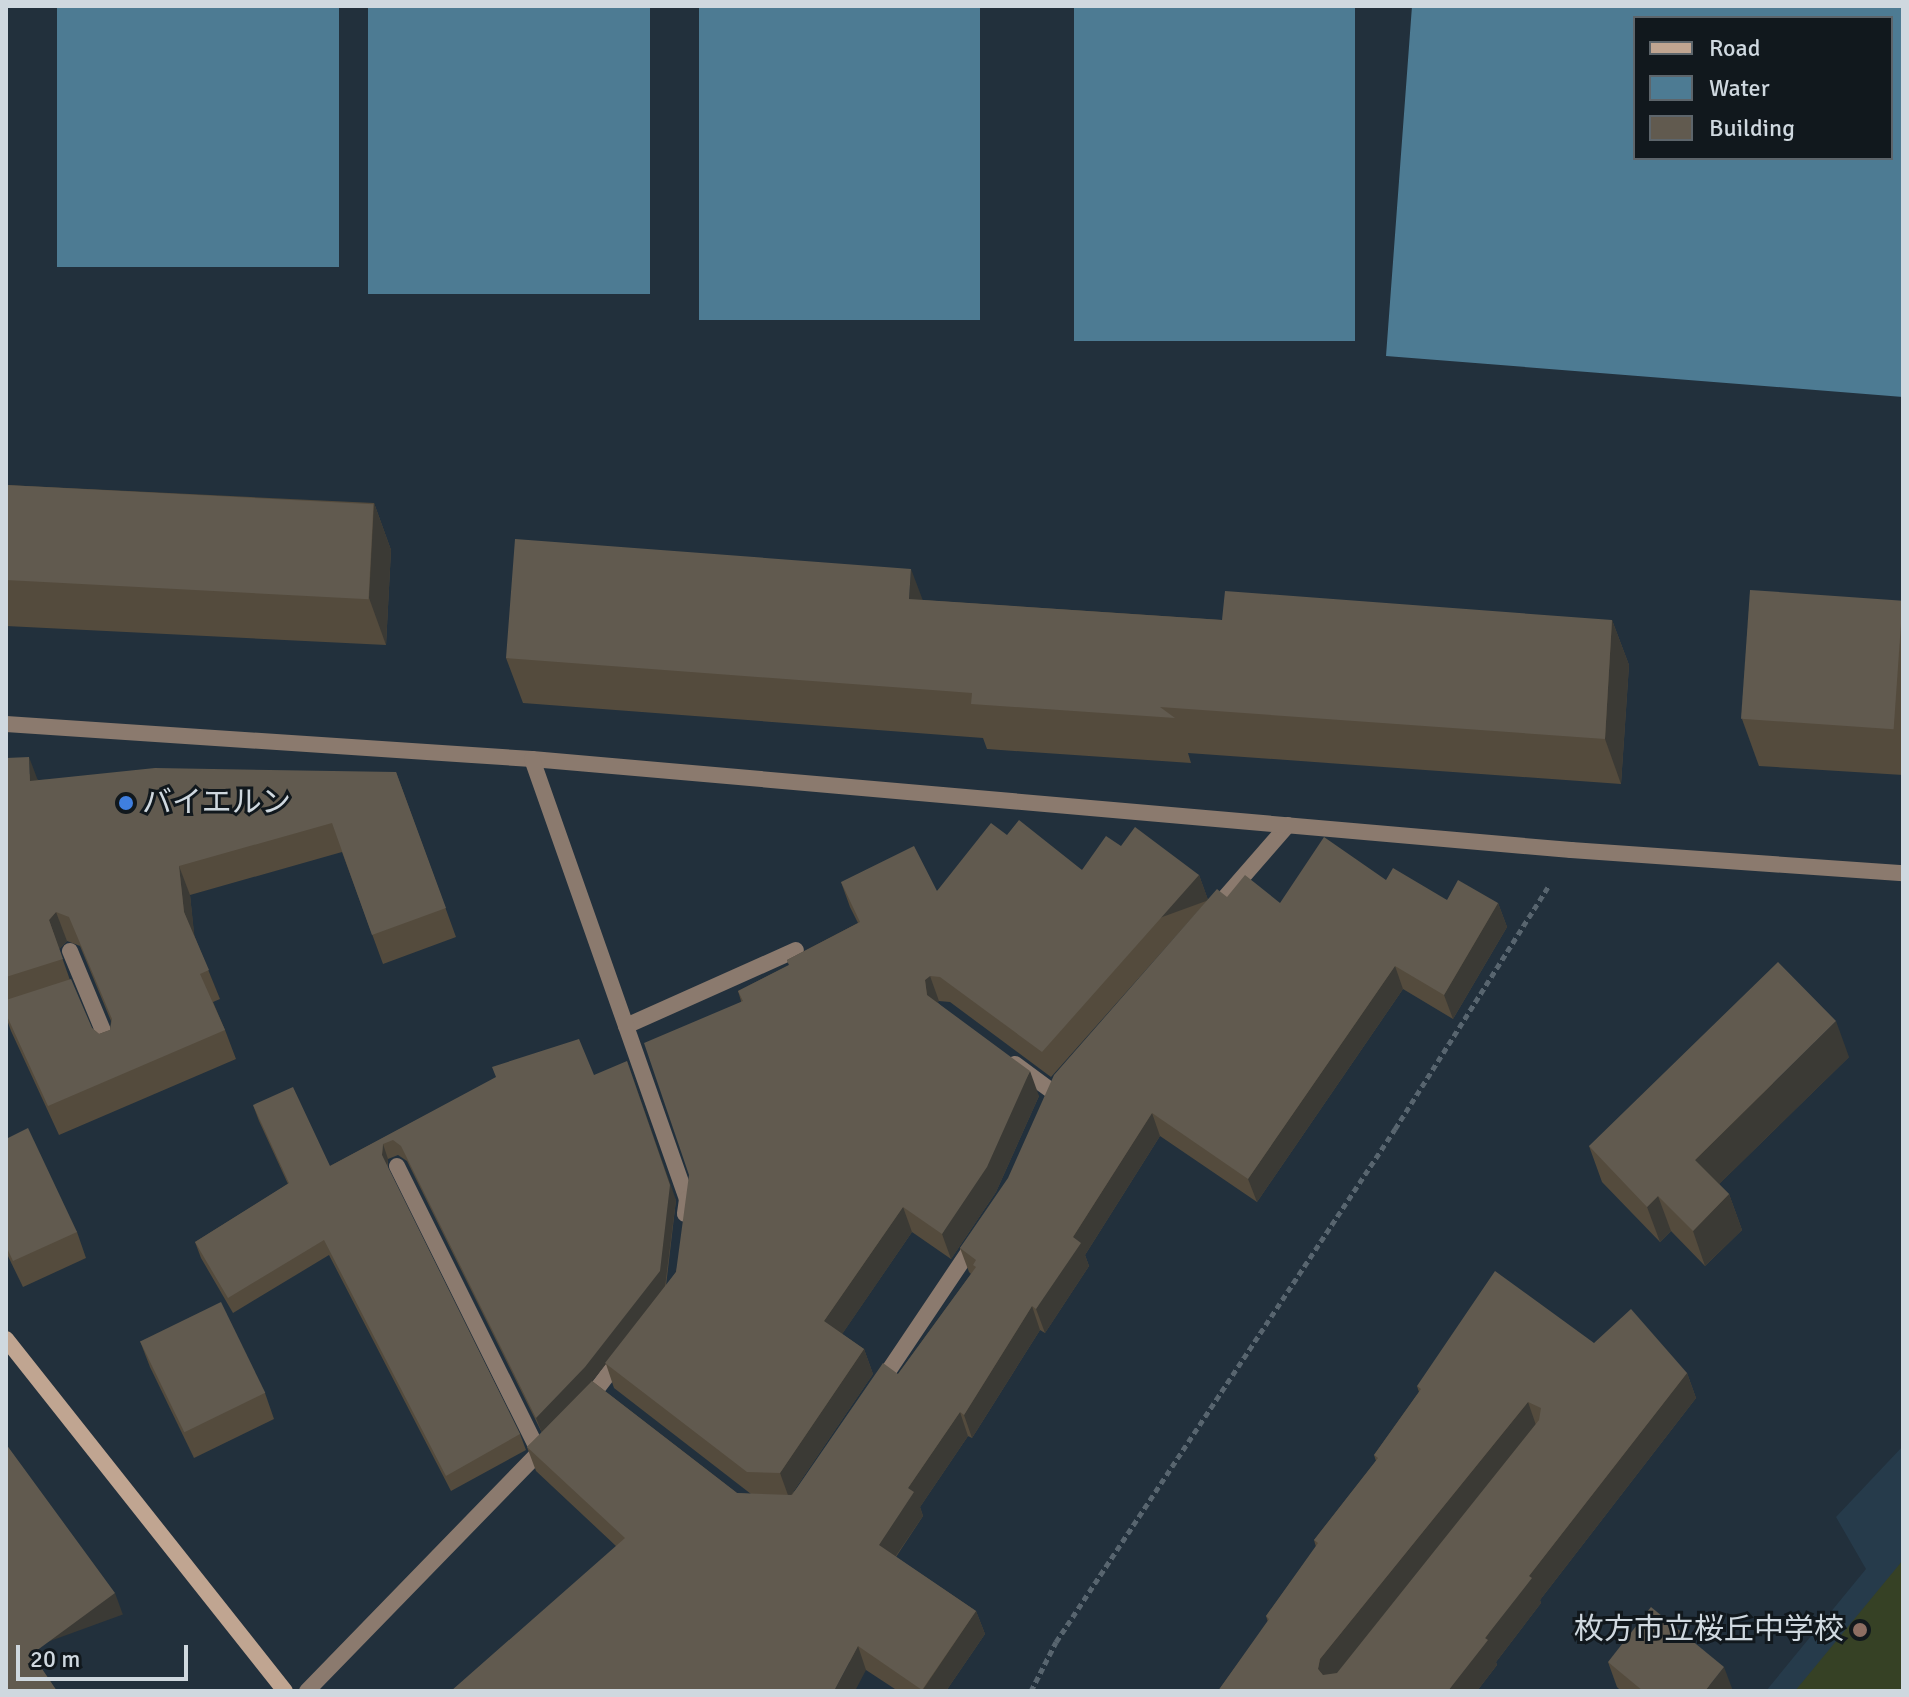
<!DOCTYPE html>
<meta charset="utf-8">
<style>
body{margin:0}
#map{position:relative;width:1909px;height:1697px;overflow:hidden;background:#22303c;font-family:Signika,"Noto Sans JP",sans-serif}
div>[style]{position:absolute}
.built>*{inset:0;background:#263b4b}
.green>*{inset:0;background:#364125}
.water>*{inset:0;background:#4d7b93;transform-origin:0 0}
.path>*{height:5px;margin-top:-2.5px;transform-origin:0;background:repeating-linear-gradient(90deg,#58656f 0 6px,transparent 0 10px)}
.lane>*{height:16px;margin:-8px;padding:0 8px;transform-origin:8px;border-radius:8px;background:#8b7a6e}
.street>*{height:16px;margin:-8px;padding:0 8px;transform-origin:8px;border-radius:8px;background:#8b7a6e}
.secondary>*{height:16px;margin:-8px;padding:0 8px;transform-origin:8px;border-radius:8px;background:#c0a591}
.wall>*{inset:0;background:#544b3d}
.shaded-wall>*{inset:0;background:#3b3a35;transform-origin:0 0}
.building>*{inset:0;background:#615a4f;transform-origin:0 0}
.dots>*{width:22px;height:22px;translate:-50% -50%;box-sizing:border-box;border:4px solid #11181d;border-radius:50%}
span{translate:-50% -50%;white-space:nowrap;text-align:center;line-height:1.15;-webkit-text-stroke:6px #11181d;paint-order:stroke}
.poi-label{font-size:30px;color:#cfd8df}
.left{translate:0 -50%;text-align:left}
.right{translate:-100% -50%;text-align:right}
.frame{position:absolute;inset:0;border:8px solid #cfd8df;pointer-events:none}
.legend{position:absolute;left:1633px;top:16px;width:260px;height:144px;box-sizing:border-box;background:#11181d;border:2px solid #5d656b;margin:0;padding:10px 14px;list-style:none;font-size:24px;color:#cfd8df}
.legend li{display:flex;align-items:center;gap:16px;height:40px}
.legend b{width:40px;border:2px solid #5d656b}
.scale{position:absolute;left:16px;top:1645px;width:172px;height:36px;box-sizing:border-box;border:4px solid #cfd8df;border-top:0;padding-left:10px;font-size:24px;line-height:28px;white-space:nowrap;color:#cfd8df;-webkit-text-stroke:6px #11181d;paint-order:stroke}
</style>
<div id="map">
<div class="built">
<i style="clip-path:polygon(1903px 1446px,1903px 1691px,1766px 1691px,1866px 1569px,1836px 1517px)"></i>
</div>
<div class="green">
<i style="clip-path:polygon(1903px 1560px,1903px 1691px,1795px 1691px)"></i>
</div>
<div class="water">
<i style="left:57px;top:6px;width:282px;height:261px"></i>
<i style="left:368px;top:6px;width:282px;height:288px"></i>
<i style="left:699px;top:6px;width:281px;height:314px"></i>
<i style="left:1074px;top:6px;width:281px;height:335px"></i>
<i style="clip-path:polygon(evenodd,1412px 6px,1903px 6px,1903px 397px,1386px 356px,1412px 6px,1891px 18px,1891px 158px,1635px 158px,1635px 18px,1891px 18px)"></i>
</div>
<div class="path">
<i style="left:1031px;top:1691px;width:55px;rotate:-63deg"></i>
<i style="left:1056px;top:1642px;width:615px;rotate:-56.54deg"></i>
<i style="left:1395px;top:1129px;width:289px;rotate:-57.7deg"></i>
</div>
<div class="lane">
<i style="left:1213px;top:911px;width:114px;rotate:-48.9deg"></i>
<i style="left:70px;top:951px;width:107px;rotate:67.5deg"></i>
<i style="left:626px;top:1026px;width:186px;rotate:-24.1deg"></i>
<i style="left:1015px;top:1064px;width:47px;rotate:36.4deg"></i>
<i style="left:397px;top:1166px;width:319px;rotate:63.6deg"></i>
<i style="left:879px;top:1385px;width:172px;rotate:-56.1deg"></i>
</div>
<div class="street">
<i style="left:6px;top:724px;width:527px;rotate:3.81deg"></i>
<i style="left:532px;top:759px;width:1043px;rotate:5.01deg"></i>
<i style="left:1571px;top:850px;width:333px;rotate:4deg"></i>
<i style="left:532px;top:759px;width:467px;rotate:70.6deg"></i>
<i style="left:687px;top:1199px;width:15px;rotate:98deg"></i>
<i style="left:587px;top:1402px;width:56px;rotate:-52.9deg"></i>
<i style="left:307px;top:1691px;width:343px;rotate:-45.8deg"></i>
</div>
<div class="secondary">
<i style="left:6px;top:1339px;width:449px;rotate:51.6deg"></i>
</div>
<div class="wall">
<i style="clip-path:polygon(6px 485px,374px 503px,391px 550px,386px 645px,6px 626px)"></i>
<i style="clip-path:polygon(922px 600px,1222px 620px,1612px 620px,1629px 665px,1621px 784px,1188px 753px,1191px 763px,987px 749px,983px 738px,523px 703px,506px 658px)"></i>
<i style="clip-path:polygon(1903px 600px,1903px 775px,1759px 766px,1742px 719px)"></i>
<i style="clip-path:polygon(evenodd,6px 758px,38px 780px,396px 772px,456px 937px,383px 964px,342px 852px,190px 895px,194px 935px,220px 999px,213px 1002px,225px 1030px,236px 1059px,59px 1135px,11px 1031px,6px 1017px,6px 758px,67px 941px,80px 946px,111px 1021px,110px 1030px,99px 1034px,92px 1028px,70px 980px,59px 949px,67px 941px)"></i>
<i style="clip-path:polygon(evenodd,1007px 835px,1082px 870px,1121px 846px,1199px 875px,1208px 900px,1051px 1077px,950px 1002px,939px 1001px,937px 1002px,1039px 1096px,996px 1192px,951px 1259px,912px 1232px,842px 1334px,864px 1349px,873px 1374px,791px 1495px,898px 1374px,971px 1274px,969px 1272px,960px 1248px,1227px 897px,1280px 903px,1386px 880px,1447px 900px,1498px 903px,1507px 927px,1453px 1019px,1403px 989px,1257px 1202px,1160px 1136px,1085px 1255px,1089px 1266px,1045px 1333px,1040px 1330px,972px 1438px,968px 1436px,920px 1507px,923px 1516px,896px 1557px,976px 1611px,985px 1634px,946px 1691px,898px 1691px,866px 1670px,616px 1546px,536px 1471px,527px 1447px,542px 1433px,407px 1161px,398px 1155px,388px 1159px,388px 1168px,520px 1434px,526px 1450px,451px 1491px,329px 1255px,233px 1313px,201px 1258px,195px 1242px,288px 1184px,259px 1121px,253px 1105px,330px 1166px,496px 1078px,594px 1075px,676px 1200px,666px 1286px,676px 1272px,741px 1001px,738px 991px,789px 965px,787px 960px,858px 923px,850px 907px,841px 882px,937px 891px,1007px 835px,606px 1364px,614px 1388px,751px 1494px,737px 1493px,592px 1381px,606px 1364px)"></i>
<i style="clip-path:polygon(1849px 1057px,1719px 1184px,1729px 1194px,1742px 1230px,1705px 1266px,1671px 1231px,1660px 1242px,1602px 1182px,1589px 1146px)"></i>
<i style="clip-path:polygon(6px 1139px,77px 1232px,86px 1258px,23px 1287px,6px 1252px)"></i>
<i style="clip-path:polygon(140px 1341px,265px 1393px,274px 1419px,194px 1458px,150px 1367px)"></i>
<i style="clip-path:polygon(1594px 1343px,1687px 1373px,1696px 1398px,1540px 1600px,1541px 1603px,1496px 1662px,1497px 1665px,1477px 1691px,1218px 1691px,1268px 1622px,1266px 1616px,1316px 1547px,1314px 1540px,1376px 1461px,1374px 1455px,1419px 1392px,1417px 1386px)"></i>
<i style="clip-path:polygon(1608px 1662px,1733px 1691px,1621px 1691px,1617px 1687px)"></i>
</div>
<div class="shaded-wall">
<i style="clip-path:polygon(374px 503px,391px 550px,386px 645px,369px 598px)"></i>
<i style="clip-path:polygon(911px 569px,928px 614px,909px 599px)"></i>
<i style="clip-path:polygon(1612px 620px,1629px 665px,1621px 784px,1605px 739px)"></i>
<i style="clip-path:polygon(29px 757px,40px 786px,30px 781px)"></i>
<i style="clip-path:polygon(179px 866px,190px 895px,195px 941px,184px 912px)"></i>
<i style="left:1199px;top:875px;width:27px;height:237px;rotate:70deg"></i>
<i style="clip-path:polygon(1498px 903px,1507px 927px,1453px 1019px,1444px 995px)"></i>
<i style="clip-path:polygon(56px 912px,67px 941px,59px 949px,49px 920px)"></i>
<i style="clip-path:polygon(1395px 966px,1403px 989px,1257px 1202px,1248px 1179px)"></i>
<i style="clip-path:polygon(930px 976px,939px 1001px,934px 1005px,927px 995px,925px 980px)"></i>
<i style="clip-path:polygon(1836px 1021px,1849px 1057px,1708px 1195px,1695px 1160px)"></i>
<i style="clip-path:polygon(627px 1061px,676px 1200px,665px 1287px,591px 1383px,542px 1433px,536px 1418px)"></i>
<i style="clip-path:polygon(1030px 1071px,1039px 1096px,996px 1192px,951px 1259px,942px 1234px)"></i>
<i style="clip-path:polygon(1152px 1113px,1160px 1136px,1085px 1255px,1089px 1266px,1045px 1333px,1036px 1309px,1073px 1237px)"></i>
<i style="clip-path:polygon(383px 1144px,388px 1159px,387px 1171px,382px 1155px)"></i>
<i style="clip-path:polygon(1729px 1194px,1742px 1230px,1705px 1266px,1693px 1231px)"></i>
<i style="clip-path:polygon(1658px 1196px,1671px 1231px,1660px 1242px,1647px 1207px)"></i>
<i style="clip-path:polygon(903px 1207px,912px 1232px,834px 1346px,824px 1321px)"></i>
<i style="clip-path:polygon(1032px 1306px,1040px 1330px,972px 1438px,964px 1415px)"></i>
<i style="clip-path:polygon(864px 1349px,873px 1374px,789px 1498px,780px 1473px)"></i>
<i style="clip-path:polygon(1687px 1373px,1696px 1398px,1540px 1600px,1541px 1603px,1496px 1662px,1497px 1665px,1477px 1691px,1448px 1691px,1529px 1576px)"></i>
<i style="clip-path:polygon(1528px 1402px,1537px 1428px,1329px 1684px,1318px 1669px,1320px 1659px)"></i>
<i style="clip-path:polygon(960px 1412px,968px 1436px,920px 1507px,923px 1516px,887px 1569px,879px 1545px,908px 1488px)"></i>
<i style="left:115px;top:1593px;width:23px;height:103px;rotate:70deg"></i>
<i style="clip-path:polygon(976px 1611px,985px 1634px,946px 1691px,922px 1691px)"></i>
<i style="clip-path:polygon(858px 1646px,866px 1670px,855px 1691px,834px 1691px)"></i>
<i style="clip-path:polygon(1724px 1667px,1733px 1691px,1705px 1691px)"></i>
</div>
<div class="building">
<i style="left:6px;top:485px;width:368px;height:95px;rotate:3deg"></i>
<i style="clip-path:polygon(515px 539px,911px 569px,909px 599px,1222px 620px,1225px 591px,1612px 620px,1605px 739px,1160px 707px,1175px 718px,971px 704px,972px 693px,506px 658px)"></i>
<i style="left:1750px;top:590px;width:153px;height:129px;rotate:4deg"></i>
<i style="clip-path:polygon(29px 757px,30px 781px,155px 768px,396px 772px,446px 908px,372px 935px,332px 823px,179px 866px,184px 912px,209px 970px,200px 974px,225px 1030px,48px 1106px,6px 1014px,6px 1000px,71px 979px,92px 1028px,99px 1034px,110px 1030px,112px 1019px,69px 917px,56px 912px,49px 920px,63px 959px,6px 977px,6px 758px)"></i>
<i style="clip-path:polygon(1019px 820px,1082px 870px,1106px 836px,1121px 846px,1135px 827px,1199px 875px,1042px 1052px,940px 977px,930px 976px,925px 980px,927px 995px,1030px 1071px,987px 1167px,942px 1234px,903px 1207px,824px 1321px,864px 1349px,780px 1473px,747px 1472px,605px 1363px,676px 1272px,689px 1175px,644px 1043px,743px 1001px,738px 991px,789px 965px,787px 960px,860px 922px,841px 882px,914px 846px,937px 891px,991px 823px,1007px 835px)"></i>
<i style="clip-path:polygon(1324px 837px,1386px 880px,1393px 868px,1447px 900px,1458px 880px,1498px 903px,1444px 995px,1395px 966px,1248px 1179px,1152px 1113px,1073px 1237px,1081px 1243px,1036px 1309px,1032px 1306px,964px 1415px,960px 1412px,908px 1488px,914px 1492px,879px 1545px,976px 1611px,922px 1690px,858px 1646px,834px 1691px,451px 1691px,625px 1538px,527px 1447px,592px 1381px,737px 1493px,792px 1495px,883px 1363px,898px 1374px,976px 1267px,973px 1265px,976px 1260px,960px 1248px,1008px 1178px,1054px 1075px,1217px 889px,1227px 897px,1245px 875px,1280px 903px)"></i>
<i style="clip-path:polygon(1778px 962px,1836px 1021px,1695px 1160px,1729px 1194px,1693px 1231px,1658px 1196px,1647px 1207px,1589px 1146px)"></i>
<i style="clip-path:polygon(579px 1039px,594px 1075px,627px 1061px,670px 1185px,660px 1271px,585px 1367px,536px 1418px,401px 1146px,393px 1140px,383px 1144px,382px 1155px,520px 1434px,446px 1476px,324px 1240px,228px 1298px,195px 1242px,289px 1183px,253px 1105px,293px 1087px,330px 1166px,496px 1077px,492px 1067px)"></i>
<i style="clip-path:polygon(28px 1128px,77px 1232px,13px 1261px,6px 1246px,6px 1139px)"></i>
<i style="clip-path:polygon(evenodd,1495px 1271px,1594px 1343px,1631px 1309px,1687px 1373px,1529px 1576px,1532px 1578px,1485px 1638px,1488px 1640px,1448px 1691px,1218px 1691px,1269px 1619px,1266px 1616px,1318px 1543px,1314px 1540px,1378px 1458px,1374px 1455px,1421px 1389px,1417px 1386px,1495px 1271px,1528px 1402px,1541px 1408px,1539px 1420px,1337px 1673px,1323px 1675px,1318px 1669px,1320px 1659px,1528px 1402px)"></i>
<i style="left:221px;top:1302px;width:101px;height:90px;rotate:64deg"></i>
<i style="clip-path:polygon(6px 1444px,115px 1593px,32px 1654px,57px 1691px,6px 1691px)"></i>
<i style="clip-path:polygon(1651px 1607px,1724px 1667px,1705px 1691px,1643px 1691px,1608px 1662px)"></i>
</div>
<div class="dots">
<i style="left:126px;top:803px;background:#3f7fe0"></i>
<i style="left:1860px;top:1630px;background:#8d6e63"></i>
</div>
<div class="poi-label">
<span class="left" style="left:142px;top:803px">バイエルン</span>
<span class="right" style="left:1844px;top:1630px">枚方市立桜丘中学校</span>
</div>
<div class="frame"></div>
<ul class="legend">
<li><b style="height:10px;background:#c0a591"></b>Road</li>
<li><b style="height:22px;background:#4d7b93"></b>Water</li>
<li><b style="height:22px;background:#615a4f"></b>Building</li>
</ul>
<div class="scale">20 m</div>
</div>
